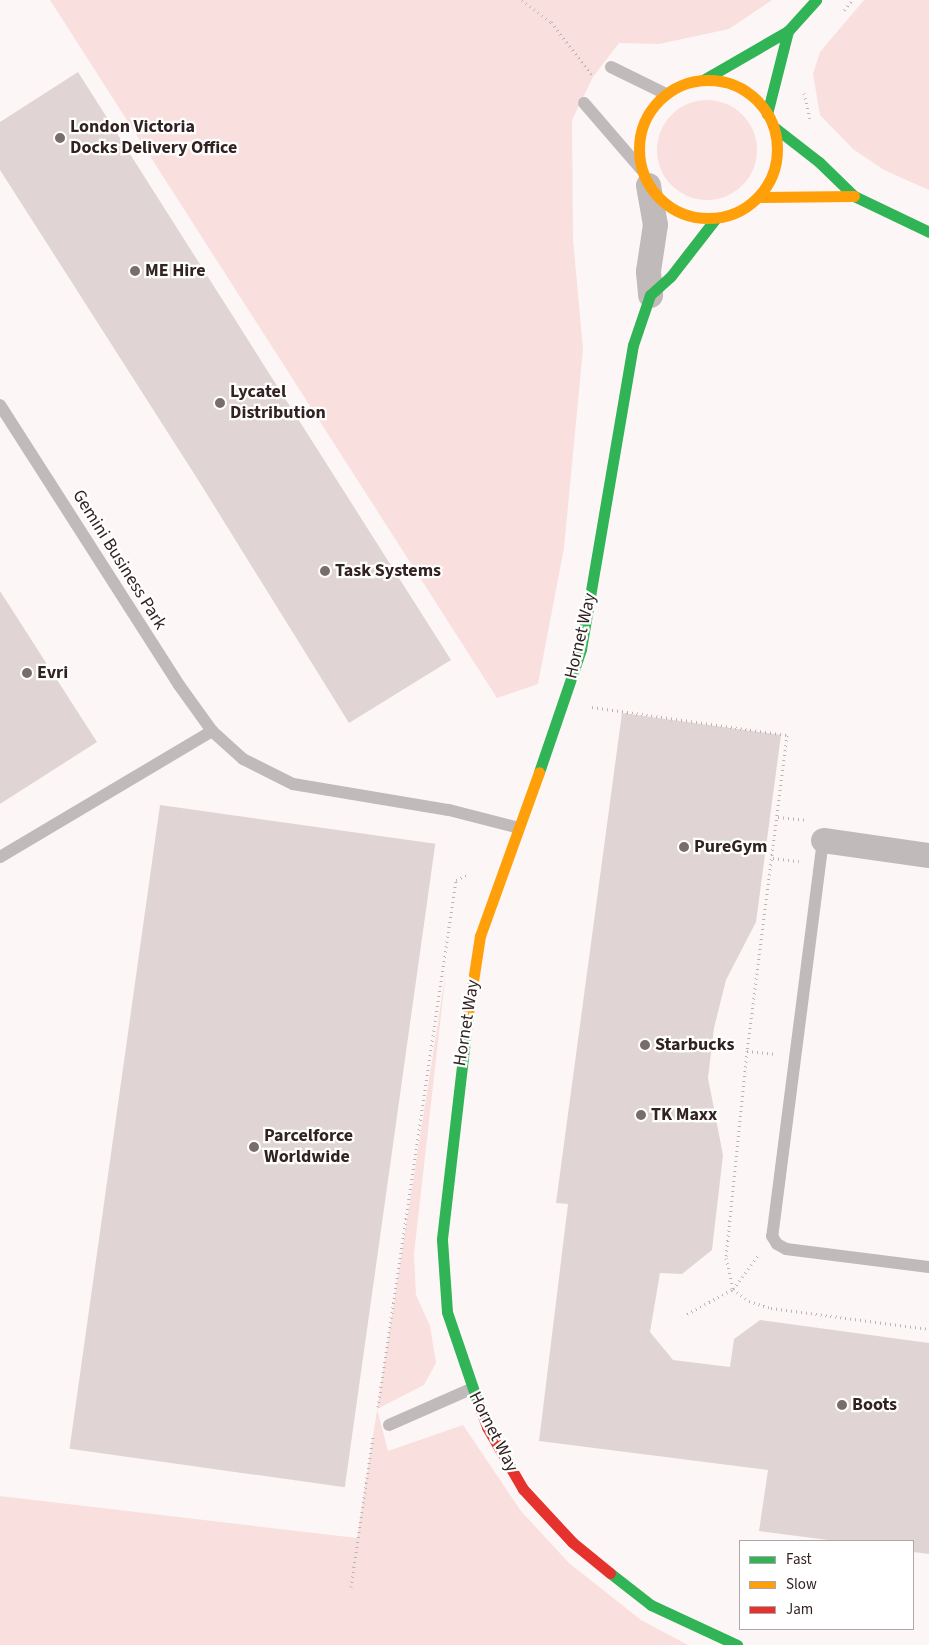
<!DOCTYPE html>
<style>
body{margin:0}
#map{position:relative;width:929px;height:1645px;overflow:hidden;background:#fcf7f6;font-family:"Source Sans 3",sans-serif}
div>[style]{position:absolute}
.green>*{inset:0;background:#f9dfdd}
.round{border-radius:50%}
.building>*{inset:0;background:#e0d5d4;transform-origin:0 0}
.path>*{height:3px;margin-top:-1.5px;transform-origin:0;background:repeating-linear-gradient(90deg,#bab5b5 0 1px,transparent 0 5px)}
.lane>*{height:12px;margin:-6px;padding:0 6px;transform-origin:6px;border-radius:6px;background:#c0bbba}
.street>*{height:25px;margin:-12.5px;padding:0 12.5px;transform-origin:12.5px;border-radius:12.5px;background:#c0bbba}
.fast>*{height:11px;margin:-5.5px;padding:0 5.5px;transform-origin:5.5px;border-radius:5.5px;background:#30b455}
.slow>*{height:11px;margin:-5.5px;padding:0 5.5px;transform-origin:5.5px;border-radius:5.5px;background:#ff9f0a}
.slow>.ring{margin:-5.5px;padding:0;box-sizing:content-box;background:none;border:11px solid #ff9f0a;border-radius:50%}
.jam>*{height:11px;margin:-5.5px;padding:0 5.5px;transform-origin:5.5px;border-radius:5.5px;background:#e5322d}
.dots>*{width:14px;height:14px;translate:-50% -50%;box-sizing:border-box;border:2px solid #fff;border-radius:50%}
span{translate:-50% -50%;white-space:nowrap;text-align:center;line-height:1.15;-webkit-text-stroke:4.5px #fff;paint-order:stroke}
.poi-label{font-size:18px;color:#322322;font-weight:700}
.left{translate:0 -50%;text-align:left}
.street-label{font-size:18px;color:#322322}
.legend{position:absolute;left:739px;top:1540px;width:175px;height:90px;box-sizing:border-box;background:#fff;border:1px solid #ada7a7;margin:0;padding:6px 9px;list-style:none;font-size:15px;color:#322322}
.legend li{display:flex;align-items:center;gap:10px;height:25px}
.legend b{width:25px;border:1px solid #ada7a7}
</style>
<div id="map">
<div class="green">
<i style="clip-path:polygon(50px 0,772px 0,729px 29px,659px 44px,619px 43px,593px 77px,572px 120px,573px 239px,583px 349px,564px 548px,538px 684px,497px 698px)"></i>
<i style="clip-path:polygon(864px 0,929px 0,929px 190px,884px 170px,853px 149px,820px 115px,813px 74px,820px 52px)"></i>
<i class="round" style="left:657px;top:100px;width:100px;height:100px"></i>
<i style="clip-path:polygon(446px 971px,414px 1254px,416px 1295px,430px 1326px,436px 1363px,424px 1385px,377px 1409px,388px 1451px,463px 1425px,521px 1511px,569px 1563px,641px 1620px,688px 1645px,0 1645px,0 1496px,357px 1538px)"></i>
</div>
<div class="building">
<i style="clip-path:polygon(78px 72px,451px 660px,349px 723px,200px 483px,0 170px,0 122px)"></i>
<i style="clip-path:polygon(0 591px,97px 742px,0 804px)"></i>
<i style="clip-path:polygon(622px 713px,781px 735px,756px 922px,726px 980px,714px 1028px,708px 1078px,723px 1155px,712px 1250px,682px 1274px,660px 1273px,650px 1332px,673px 1360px,730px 1367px,734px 1339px,760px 1320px,929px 1343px,929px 1554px,913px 1552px,913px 1541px,836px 1541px,759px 1531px,768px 1470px,539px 1441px,568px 1204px,556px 1203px)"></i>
<i style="left:160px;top:805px;width:278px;height:650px;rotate:8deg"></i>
</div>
<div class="path">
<i style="left:522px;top:0;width:36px;rotate:37deg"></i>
<i style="left:551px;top:22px;width:66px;rotate:52.4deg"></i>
<i style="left:844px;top:10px;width:13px;rotate:-51deg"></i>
<i style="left:804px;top:93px;width:26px;rotate:77deg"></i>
<i style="left:592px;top:707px;width:197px;rotate:8.2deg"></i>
<i style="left:787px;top:735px;width:319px;rotate:97.2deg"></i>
<i style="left:747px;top:1051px;width:208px;rotate:95.8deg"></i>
<i style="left:726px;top:1258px;width:32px;rotate:77deg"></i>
<i style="left:733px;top:1289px;width:20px;rotate:37deg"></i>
<i style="left:749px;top:1301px;width:23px;rotate:18deg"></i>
<i style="left:771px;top:1308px;width:159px;rotate:7.6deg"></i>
<i style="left:778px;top:817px;width:27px;rotate:6deg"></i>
<i style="left:773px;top:858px;width:26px;rotate:7deg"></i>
<i style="left:747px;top:1051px;width:27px;rotate:6deg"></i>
<i style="left:687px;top:1314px;width:52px;rotate:-28.5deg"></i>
<i style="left:733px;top:1289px;width:42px;rotate:-53.7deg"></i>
<i style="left:378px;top:1407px;width:533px;rotate:-81.58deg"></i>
<i style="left:456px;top:880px;width:14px;rotate:-25deg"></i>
<i style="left:351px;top:1587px;width:152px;rotate:-81.7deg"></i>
</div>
<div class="lane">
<i style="left:611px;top:67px;width:61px;rotate:26.1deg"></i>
<i style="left:584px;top:103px;width:87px;rotate:49.2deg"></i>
<i style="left:0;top:405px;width:332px;rotate:57.4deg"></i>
<i style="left:179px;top:685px;width:57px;rotate:54.3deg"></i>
<i style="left:212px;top:731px;width:42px;rotate:42.1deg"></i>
<i style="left:243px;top:759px;width:56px;rotate:26.6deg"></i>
<i style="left:293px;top:784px;width:158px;rotate:9.5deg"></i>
<i style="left:449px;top:810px;width:72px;rotate:14.4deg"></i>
<i style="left:823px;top:840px;width:399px;rotate:97.3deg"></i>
<i style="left:772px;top:1236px;width:9px;rotate:58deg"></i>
<i style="left:777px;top:1244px;width:10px;rotate:29deg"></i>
<i style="left:786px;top:1249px;width:144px;rotate:7.2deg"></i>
<i style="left:0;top:857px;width:247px;rotate:-30.7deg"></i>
<i style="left:389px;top:1425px;width:90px;rotate:-23.7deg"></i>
</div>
<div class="street">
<i style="left:648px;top:185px;width:40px;rotate:80deg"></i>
<i style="left:655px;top:224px;width:48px;rotate:98.5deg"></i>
<i style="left:648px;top:271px;width:24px;rotate:85deg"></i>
<i style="left:823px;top:840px;width:107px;rotate:8.1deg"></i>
</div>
<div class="fast">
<i style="left:703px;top:80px;width:98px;rotate:-30deg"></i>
<i style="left:788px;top:31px;width:42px;rotate:-47.9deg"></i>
<i style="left:767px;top:114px;width:86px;rotate:-75.8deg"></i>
<i style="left:774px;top:127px;width:57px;rotate:37.9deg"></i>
<i style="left:819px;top:162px;width:49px;rotate:44.2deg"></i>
<i style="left:854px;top:196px;width:83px;rotate:25.6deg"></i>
<i style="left:539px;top:772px;width:130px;rotate:-71.1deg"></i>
<i style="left:581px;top:649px;width:308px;rotate:-80.3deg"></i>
<i style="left:633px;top:345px;width:53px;rotate:-71.2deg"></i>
<i style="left:650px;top:295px;width:28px;rotate:-42deg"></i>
<i style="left:671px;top:276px;width:73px;rotate:-52.2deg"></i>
<i style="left:468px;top:1014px;width:227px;rotate:96.6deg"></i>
<i style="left:442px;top:1240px;width:72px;rotate:86deg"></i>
<i style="left:447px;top:1312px;width:96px;rotate:71.2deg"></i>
<i style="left:610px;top:1573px;width:52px;rotate:38deg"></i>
<i style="left:651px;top:1605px;width:95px;rotate:24.9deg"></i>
</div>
<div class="slow">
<i class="ring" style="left:639px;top:80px;width:127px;height:127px"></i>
<i style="left:758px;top:197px;width:96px;rotate:-0.6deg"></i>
<i style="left:468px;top:1014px;width:79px;rotate:-81.3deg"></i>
<i style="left:480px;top:936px;width:174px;rotate:-70.2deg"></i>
</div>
<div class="jam">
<i style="left:478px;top:1403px;width:26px;rotate:69deg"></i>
<i style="left:487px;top:1427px;width:72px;rotate:59.9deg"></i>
<i style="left:523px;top:1489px;width:72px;rotate:47.2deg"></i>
<i style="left:572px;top:1542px;width:49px;rotate:39.2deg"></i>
</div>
<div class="dots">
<i style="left:60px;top:138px;background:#796d6c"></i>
<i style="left:135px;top:271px;background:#796d6c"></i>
<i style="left:220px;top:403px;background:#796d6c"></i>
<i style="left:325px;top:571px;background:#796d6c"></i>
<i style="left:27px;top:673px;background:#796d6c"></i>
<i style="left:684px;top:847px;background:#796d6c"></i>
<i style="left:645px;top:1045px;background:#796d6c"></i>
<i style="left:641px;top:1115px;background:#796d6c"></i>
<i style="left:254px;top:1147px;background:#796d6c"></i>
<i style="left:842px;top:1405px;background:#796d6c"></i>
</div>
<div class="poi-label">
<span class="left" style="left:70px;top:138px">London Victoria<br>Docks Delivery Office</span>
<span class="left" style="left:145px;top:271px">ME Hire</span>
<span class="left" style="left:230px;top:403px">Lycatel<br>Distribution</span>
<span class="left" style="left:335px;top:571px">Task Systems</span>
<span class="left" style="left:37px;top:673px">Evri</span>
<span class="left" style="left:694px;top:847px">PureGym</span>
<span class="left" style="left:655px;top:1045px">Starbucks</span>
<span class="left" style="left:651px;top:1115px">TK Maxx</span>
<span class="left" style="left:264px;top:1147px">Parcelforce<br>Worldwide</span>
<span class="left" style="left:852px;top:1405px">Boots</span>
</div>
<div class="street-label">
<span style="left:119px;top:560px;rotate:58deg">Gemini Business Park</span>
<span style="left:581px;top:636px;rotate:-77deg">Hornet Way</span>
<span style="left:467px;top:1023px;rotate:-81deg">Hornet Way</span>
<span style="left:493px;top:1432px;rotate:63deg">Hornet Way</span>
</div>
<ul class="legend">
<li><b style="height:6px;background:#30b455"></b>Fast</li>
<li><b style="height:6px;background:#ff9f0a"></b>Slow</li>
<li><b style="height:6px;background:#e5322d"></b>Jam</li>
</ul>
</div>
